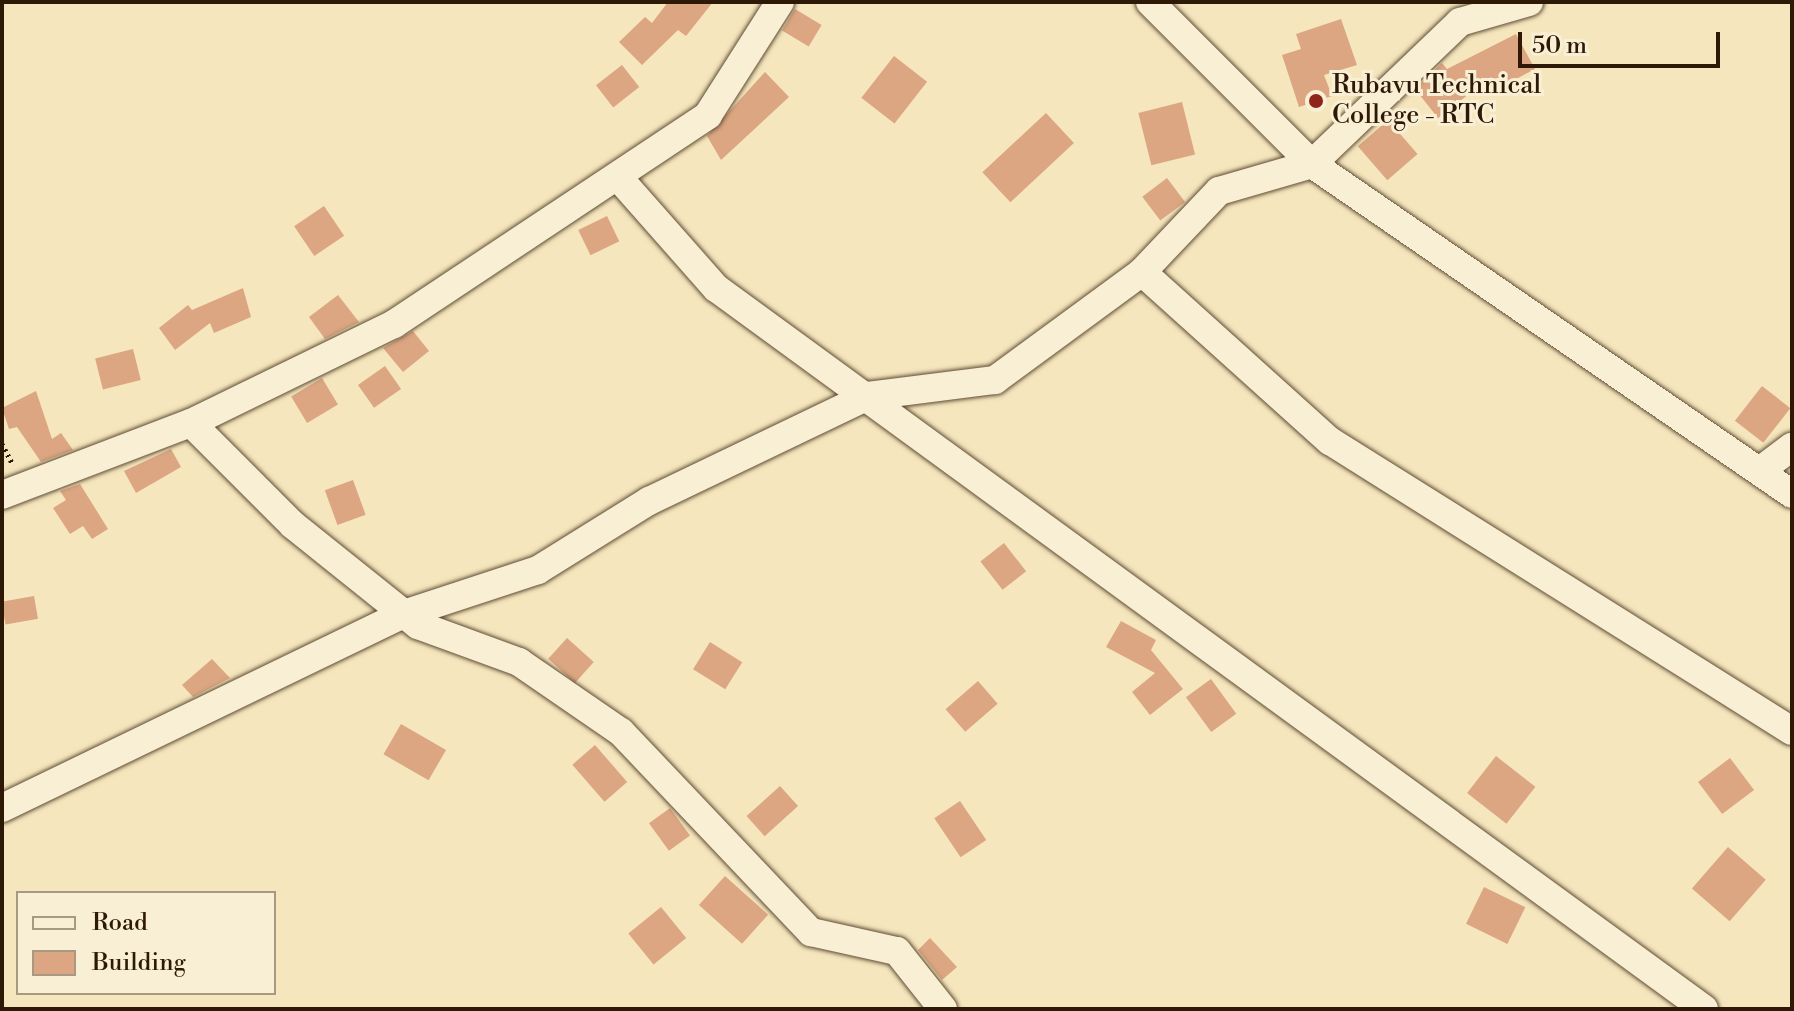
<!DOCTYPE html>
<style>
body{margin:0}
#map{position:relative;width:1794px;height:1011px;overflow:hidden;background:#f5e6bd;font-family:"Libre Bodoni",serif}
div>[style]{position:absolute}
.building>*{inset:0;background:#dca682;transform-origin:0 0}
.path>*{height:5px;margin-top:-2.5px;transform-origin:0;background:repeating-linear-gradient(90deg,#2e1907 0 2px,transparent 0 6px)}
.roads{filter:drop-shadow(0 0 2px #604c34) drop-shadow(0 0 2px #604c34)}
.minor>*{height:28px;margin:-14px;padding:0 14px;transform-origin:14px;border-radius:14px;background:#f8efd4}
.dots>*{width:22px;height:22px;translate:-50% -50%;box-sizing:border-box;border:4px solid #f8efd4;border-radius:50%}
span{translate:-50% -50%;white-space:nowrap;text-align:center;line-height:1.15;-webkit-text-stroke:6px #f8efd4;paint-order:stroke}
.poi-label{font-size:26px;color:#2e1907}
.left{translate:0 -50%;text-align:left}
.frame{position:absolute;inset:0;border:4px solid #2e1907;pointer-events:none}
.legend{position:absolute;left:16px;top:891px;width:260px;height:104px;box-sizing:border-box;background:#f8efd4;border:2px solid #a79982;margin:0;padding:10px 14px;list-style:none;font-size:24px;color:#2e1907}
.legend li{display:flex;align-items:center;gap:16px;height:40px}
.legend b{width:40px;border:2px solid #a79982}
.scale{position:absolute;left:1518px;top:32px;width:202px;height:36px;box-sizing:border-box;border:4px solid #2e1907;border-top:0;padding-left:10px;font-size:24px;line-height:28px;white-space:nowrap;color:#2e1907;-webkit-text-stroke:6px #f8efd4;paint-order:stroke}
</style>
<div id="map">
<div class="building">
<i style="clip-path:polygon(668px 2px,713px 2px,686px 36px,678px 30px,642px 65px,619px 42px,645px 17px,652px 23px)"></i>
<i style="left:795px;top:9px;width:31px;height:25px;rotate:31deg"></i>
<i style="clip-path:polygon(1341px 19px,1357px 65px,1324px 75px,1332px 96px,1299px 107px,1282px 55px,1301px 49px,1296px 34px)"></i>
<i style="clip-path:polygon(1516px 34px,1535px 69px,1497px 89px,1491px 77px,1438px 118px,1415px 89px,1442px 63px,1447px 69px)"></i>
<i style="left:894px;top:56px;width:42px;height:53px;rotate:38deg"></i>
<i style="left:622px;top:65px;width:28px;height:33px;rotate:52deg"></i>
<i style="clip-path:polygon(765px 72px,789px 97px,721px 160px,707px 136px)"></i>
<i style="left:1182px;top:102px;width:54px;height:45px;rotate:76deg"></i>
<i style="left:1046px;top:113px;width:41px;height:87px;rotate:47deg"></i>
<i style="left:1388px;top:120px;width:45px;height:40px;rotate:49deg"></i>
<i style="left:1167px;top:178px;width:30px;height:31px;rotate:53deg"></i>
<i style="left:324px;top:206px;width:36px;height:36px;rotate:56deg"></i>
<i style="left:607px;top:216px;width:28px;height:32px;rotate:64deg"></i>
<i style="clip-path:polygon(243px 288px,251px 317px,214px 333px,210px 323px,175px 350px,159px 328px,188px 305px,192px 310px)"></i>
<i style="clip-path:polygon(338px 295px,359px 322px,325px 339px,309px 317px)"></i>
<i style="clip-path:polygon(413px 331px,429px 351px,403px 372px,383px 348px)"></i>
<i style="left:133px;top:349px;width:32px;height:39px;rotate:76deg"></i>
<i style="left:385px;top:366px;width:28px;height:33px;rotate:55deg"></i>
<i style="left:322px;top:378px;width:31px;height:36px;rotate:59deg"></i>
<i style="left:1762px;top:386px;width:36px;height:44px;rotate:38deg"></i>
<i style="clip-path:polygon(36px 391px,52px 439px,61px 433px,73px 450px,41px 462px,17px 427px,9px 429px,2px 408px)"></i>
<i style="clip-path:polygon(171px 449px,181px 467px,136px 493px,124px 471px)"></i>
<i style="left:353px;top:480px;width:37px;height:30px;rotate:70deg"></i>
<i style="clip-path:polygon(80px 484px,108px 529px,92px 539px,83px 526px,70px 534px,53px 508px,66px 500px,60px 491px)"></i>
<i style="left:1004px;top:543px;width:36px;height:30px;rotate:52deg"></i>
<i style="left:34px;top:596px;width:23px;height:33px;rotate:80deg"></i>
<i style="clip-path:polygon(1121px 621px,1156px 640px,1151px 650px,1183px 689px,1150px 715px,1132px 692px,1155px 673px,1106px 647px)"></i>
<i style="left:567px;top:638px;width:36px;height:28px;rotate:42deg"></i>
<i style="left:710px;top:642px;width:38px;height:32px;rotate:32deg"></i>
<i style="clip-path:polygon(212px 659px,230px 678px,193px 697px,182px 685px)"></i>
<i style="left:1211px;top:679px;width:43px;height:31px;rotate:54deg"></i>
<i style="left:978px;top:681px;width:30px;height:43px;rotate:49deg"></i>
<i style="left:401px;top:724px;width:52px;height:35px;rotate:30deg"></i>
<i style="left:595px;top:745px;width:49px;height:30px;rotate:49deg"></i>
<i style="left:1496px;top:756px;width:50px;height:47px;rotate:38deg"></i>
<i style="left:1730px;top:758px;width:40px;height:40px;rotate:53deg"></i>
<i style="left:780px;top:786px;width:27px;height:45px;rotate:48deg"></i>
<i style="left:960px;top:801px;width:47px;height:31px;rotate:56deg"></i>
<i style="left:670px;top:808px;width:34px;height:26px;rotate:54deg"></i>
<i style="left:1728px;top:847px;width:50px;height:55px;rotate:41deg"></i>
<i style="left:725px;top:876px;width:58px;height:39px;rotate:42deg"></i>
<i style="left:1484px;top:887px;width:46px;height:41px;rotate:26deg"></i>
<i style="left:661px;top:907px;width:40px;height:42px;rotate:51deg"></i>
<i style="clip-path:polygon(930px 938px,957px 967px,942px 980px,918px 950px)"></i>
</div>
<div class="path">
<i style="left:2px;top:444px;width:24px;rotate:62deg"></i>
</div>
<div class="roads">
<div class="minor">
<i style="left:1150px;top:2px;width:229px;rotate:45deg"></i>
<i style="left:1312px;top:164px;width:582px;rotate:34.51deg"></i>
<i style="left:618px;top:177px;width:148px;rotate:48.6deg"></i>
<i style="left:716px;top:288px;width:1223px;rotate:36.12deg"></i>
<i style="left:1142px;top:272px;width:253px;rotate:42deg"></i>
<i style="left:1330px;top:441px;width:545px;rotate:32.12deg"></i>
<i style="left:191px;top:423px;width:144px;rotate:45deg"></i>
<i style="left:293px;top:525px;width:160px;rotate:38.7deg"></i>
<i style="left:418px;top:625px;width:108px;rotate:20.1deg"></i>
<i style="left:519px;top:662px;width:124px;rotate:34.5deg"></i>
<i style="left:621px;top:732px;width:276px;rotate:46.5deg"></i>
<i style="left:811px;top:932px;width:88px;rotate:12.5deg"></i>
<i style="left:897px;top:951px;width:74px;rotate:51.6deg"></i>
<i style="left:1761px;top:470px;width:39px;rotate:-37deg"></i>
<i style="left:2px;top:495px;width:202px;rotate:-20.9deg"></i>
<i style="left:191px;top:423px;width:226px;rotate:-26deg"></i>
<i style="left:394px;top:324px;width:377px;rotate:-33.6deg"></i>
<i style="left:708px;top:115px;width:134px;rotate:-57.5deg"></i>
<i style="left:2px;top:808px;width:446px;rotate:-25.8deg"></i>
<i style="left:404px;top:614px;width:141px;rotate:-18.2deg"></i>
<i style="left:538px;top:570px;width:131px;rotate:-31.9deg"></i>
<i style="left:649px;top:501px;width:243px;rotate:-25.6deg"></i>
<i style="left:868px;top:396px;width:128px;rotate:-7.2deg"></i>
<i style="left:995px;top:380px;width:182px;rotate:-36.3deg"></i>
<i style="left:1142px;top:272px;width:112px;rotate:-46.5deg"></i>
<i style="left:1219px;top:191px;width:97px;rotate:-16.2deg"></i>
<i style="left:1312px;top:164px;width:205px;rotate:-43.8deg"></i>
<i style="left:1460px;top:22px;width:72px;rotate:-16.2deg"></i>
</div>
</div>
<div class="dots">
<i style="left:1316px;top:101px;background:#8f2418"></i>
</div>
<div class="poi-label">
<span class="left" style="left:1332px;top:101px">Rubavu Technical<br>College - RTC</span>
</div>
<div class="frame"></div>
<ul class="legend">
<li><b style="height:10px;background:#f8efd4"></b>Road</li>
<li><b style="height:22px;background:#dca682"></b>Building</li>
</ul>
<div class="scale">50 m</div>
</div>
